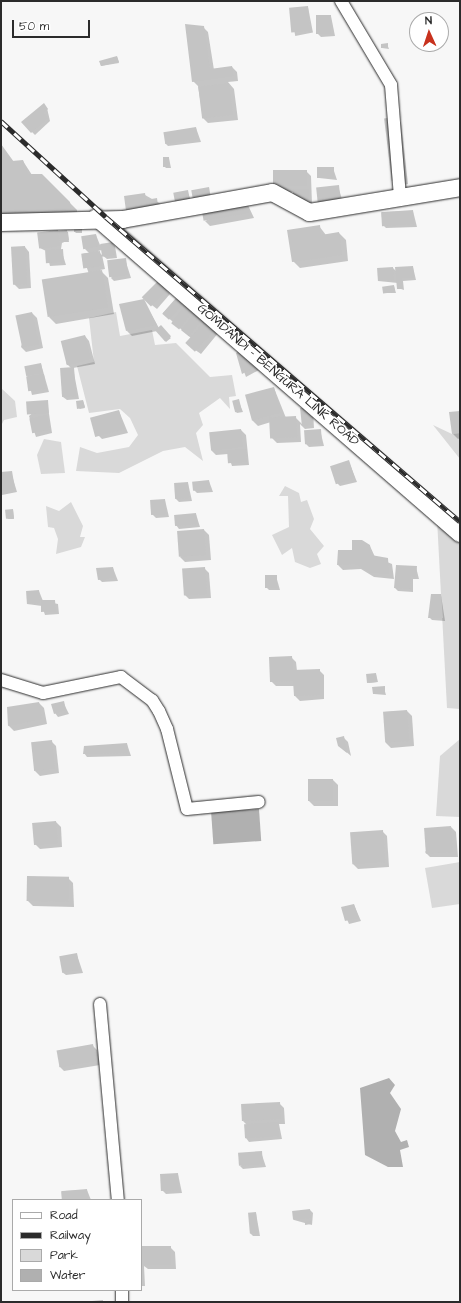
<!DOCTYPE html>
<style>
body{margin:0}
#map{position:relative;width:461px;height:1303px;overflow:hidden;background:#f7f7f7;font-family:"Architects Daughter",sans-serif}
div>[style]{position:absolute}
.green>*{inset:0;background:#d9d9d9}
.water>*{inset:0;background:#b0b0b0;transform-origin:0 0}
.shadow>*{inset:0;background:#0003;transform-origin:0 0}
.building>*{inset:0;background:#c4c4c4;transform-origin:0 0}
.roads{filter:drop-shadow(0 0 1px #2b2b2b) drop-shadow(0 0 1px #2b2b2b)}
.minor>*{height:12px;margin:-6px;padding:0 6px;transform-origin:6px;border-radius:6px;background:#fff}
.secondary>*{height:17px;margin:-8.5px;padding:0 8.5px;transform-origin:8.5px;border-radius:8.5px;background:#fff}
.rail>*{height:4.5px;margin-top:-2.25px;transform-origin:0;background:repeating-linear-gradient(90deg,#fff 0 9px,#2b2b2b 0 18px);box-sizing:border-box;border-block:1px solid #2b2b2b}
span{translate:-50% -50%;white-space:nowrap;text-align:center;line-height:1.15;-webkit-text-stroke:3px #fff;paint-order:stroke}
.street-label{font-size:13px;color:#2b2b2b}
.frame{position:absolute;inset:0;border:2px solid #2b2b2b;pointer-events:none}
.legend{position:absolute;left:12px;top:1199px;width:130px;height:92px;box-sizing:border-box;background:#fff;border:1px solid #aaa;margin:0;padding:5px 7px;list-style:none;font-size:12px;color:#2b2b2b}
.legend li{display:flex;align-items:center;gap:8px;height:20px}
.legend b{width:20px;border:1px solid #aaa}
.north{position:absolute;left:409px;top:12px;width:40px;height:40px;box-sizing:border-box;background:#fff;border:1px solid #aaa;border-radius:50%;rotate:357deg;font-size:11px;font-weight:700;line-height:16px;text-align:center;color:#2b2b2b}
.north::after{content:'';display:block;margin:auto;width:14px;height:18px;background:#c8321e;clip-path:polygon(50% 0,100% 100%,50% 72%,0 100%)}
.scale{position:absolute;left:12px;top:20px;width:78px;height:18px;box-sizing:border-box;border:2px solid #2b2b2b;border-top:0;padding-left:5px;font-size:12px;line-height:14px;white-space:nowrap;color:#2b2b2b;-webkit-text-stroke:3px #fff;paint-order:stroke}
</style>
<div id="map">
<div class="green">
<i style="clip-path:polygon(116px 312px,120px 336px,152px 330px,155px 345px,176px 343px,210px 377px,232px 375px,236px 396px,229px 397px,230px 409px,220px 398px,199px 413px,203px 425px,196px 433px,203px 461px,185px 447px,163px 451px,119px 473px,76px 471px,80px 447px,97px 453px,129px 447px,138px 435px,130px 418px,120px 409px,89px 413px,77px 366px,94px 362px,89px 318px)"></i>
<i style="clip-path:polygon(1px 388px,15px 401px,17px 417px,4px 420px,1px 426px)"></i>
<i style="clip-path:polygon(433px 425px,452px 434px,460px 433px,460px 459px)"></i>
<i style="clip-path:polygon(44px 439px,61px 442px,65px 473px,41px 474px,37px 455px)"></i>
<i style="clip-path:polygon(285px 486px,299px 493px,301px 502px,307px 500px,314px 519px,310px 529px,324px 546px,317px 554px,321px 564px,310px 568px,295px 562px,292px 548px,282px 555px,272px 535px,289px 527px,288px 496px,279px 496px)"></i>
<i style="clip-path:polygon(71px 502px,83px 526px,80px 537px,85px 537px,81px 547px,56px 554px,58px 539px,54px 528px,48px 527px,46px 506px,59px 511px)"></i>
<i style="clip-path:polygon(437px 519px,460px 541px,460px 709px,447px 708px)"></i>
<i style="clip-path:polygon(460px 739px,460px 817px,436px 816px,440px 756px)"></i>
<i style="clip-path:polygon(460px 862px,460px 904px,432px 908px,425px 868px)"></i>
</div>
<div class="water">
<i style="left:259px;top:809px;width:32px;height:48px;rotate:86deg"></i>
<i style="clip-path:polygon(389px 1078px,395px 1085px,390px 1093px,401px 1109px,395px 1131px,401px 1142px,407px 1140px,409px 1147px,400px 1150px,403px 1167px,388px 1167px,365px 1155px,360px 1088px)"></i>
</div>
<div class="shadow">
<i style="left:308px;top:7px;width:26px;height:18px;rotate:79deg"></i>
<i style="clip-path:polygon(331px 16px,335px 36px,321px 37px,317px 33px)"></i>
<i style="clip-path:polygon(203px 27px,208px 32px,214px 70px,232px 67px,237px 72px,238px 81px,228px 82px,234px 89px,238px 120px,208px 123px,203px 118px,198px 86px,193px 81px)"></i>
<i style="clip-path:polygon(387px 44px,389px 49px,382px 48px)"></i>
<i style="clip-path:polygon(117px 57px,119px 63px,101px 66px,100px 62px)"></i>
<i style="clip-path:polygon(47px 108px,50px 121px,35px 135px,22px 122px)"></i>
<i style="clip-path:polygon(396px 118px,401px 123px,408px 184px,398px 186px)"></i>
<i style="clip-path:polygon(196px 128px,201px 142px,168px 146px,165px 143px)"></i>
<i style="clip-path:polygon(1px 144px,14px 162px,23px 161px,32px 175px,42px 175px,77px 210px,77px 216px,1px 222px)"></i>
<i style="clip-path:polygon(169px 158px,171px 168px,166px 168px,165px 167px)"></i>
<i style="clip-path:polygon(333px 168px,337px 180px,319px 178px)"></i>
<i style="clip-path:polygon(306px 171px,311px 176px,312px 204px,298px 205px,294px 192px,279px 192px,274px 187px)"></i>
<i style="clip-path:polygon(338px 186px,344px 206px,323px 209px)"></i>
<i style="clip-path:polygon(187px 191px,192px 203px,179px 207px)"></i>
<i style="clip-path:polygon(145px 195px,161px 204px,132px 222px)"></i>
<i style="clip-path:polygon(247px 203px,254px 218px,210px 226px,205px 221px)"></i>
<i style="clip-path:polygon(413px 211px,417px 227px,386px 228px,383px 225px,382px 212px)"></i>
<i style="clip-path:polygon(82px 225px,82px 233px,76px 233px,75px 232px)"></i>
<i style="clip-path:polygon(319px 226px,326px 235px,339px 233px,346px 240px,348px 261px,300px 268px,293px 261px)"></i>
<i style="clip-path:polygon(58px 231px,68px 232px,69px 240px,62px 243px,69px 243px,62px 243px,61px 249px,66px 265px,50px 266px,46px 251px,40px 248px)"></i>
<i style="clip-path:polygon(evenodd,96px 235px,100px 245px,112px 243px,115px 246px,117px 258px,107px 259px,102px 255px,105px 269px,100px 270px,108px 278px,114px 314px,56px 324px,49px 317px,89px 274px,82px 254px,89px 253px,85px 249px,96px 235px,102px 250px,103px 256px,98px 251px,102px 250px)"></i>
<i style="clip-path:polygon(25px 247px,29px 252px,31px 288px,19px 289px,14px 284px)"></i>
<i style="clip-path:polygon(125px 259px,131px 278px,114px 281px,111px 278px)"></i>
<i style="clip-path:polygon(413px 267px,416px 280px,403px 281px,404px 290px,398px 288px,398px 283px,378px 281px,393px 268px,397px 272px)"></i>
<i style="clip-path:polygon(158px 282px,170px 294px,157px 309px,148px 302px)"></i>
<i style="clip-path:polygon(394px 286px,396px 293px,384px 293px)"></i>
<i style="clip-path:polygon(176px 299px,219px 332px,201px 354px,191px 347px,192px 339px,163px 313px)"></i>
<i style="clip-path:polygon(143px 300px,159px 328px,171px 338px,166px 342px,157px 331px,132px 336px,127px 331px)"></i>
<i style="clip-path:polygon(32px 313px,37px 318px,43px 348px,26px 352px,21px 347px)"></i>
<i style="clip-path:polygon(85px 336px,89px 341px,95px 364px,73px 368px,79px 399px,67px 400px,63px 397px,71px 368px,66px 363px)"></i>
<i style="clip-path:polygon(241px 351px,259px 370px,246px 377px,237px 353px)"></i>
<i style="clip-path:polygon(41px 364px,49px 392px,32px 395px,27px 375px)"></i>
<i style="clip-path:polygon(274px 388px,286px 418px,295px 417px,302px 424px,313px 411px,314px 428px,305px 429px,300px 424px,301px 442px,277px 443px,272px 438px,271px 422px,258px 426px,253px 421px,247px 397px)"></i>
<i style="clip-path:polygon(238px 400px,243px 412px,237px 413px,236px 412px)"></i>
<i style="clip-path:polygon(47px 401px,52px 433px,36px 437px,29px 416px)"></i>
<i style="clip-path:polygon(83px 401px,85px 408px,80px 409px,78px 408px)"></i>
<i style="clip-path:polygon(119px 411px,128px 433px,102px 439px,97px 434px)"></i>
<i style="clip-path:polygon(460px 412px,460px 438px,458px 439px,453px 434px)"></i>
<i style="clip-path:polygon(241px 430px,246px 435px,249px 465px,232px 466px,228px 454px,216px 455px,211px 450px)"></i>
<i style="clip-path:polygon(320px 430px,324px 446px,309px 447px,306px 444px)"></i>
<i style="clip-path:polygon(349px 462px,357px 482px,340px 486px,337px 483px)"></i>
<i style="clip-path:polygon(11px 472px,17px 492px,2px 495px,1px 473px)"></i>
<i style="clip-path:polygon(209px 481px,213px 492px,197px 493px,194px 490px)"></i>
<i style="clip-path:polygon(188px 483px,192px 501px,179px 502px,176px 499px)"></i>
<i style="clip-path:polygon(165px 500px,169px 517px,156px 518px,152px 514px)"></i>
<i style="clip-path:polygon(13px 510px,14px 519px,8px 519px,7px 518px)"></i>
<i style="clip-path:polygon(196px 514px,200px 527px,179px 529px,176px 525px)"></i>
<i style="clip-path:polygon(204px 530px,209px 535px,211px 560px,185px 562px,180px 557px)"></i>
<i style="clip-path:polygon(370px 546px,375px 557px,392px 564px,394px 579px,374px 577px,361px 569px,343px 570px,338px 565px,353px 551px)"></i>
<i style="clip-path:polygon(416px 567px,419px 579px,413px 579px,413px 592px,398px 591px,395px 588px)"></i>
<i style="clip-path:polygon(113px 568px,118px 581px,102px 582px,99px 579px)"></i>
<i style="clip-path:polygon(204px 568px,209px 573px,211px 598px,189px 599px,184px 594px)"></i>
<i style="clip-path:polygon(276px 576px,280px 590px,269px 590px,266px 587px)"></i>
<i style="clip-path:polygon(39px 591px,43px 601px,58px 604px,59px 614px,45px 615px,42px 606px,27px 604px)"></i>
<i style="clip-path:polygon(441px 595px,445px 621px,432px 620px,429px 617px)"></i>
<i style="clip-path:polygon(291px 657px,296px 662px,297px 671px,319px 670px,324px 675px,324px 699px,300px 701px,295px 696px,295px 686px,276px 686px,271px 681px)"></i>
<i style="clip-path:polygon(376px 674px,378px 682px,369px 683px,368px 682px)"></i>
<i style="clip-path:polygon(384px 688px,386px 695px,374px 694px)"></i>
<i style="clip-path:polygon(63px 702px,69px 714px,58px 717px,55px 713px)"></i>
<i style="clip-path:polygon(39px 703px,44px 708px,47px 724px,14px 731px,9px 726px,8px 708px)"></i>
<i style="clip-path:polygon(407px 711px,412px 716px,414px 746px,391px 748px,386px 743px,384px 712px)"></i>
<i style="clip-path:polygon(343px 737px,348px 742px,351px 756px,344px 750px)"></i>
<i style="clip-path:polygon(51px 741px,56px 746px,59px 773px,40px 776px,35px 771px)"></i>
<i style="clip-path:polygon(127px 744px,131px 756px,87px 757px,84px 753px)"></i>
<i style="clip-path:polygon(333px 780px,338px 785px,338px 806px,314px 806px,309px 801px)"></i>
<i style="clip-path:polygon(56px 822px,61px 827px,62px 847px,40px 849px,35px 844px)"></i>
<i style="clip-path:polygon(451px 827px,456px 832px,458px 857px,430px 857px,425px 852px)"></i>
<i style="clip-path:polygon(382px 831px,387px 836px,389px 867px,358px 869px,353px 864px)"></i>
<i style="clip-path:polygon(28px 877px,68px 878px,73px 883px,74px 907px,33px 906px,28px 901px)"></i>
<i style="clip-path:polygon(354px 905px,361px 921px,349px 924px,342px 908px)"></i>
<i style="clip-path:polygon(77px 955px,83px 973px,66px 975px,62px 972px)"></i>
<i style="clip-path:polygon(92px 1045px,97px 1050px,100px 1065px,64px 1071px,59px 1066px)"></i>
<i style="clip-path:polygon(279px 1103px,284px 1108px,285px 1124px,279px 1124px,282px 1139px,249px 1142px,246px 1138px,248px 1126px,243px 1121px)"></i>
<i style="clip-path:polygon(261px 1152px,266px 1167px,243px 1169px,240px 1166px)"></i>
<i style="clip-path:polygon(178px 1174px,182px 1193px,166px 1194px,162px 1190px)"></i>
<i style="clip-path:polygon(87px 1190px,91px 1200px,63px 1200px,62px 1191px)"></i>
<i style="clip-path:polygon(310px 1210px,313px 1213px,312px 1225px,294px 1220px,294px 1212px)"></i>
<i style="clip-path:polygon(256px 1213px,260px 1236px,253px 1236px,250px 1233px)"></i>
<i style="clip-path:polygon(170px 1247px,175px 1252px,176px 1269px,148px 1269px,144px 1266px,145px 1286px,141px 1286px,141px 1253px)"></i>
</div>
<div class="building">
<i style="left:308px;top:6px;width:25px;height:19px;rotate:85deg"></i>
<i style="left:316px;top:15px;width:15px;height:19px"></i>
<i style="clip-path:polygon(185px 24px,204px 26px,210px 69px,232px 66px,234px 76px,192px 82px)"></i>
<i style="clip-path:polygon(388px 43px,388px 48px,381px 48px,381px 44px)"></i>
<i style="clip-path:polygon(117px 56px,119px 62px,101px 66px,99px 61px)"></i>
<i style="left:229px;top:83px;width:32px;height:31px;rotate:83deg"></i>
<i style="clip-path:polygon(44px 103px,48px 109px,44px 113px,48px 118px,31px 133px,21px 122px)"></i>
<i style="left:396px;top:117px;width:63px;height:12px;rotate:83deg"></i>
<i style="left:196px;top:127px;width:12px;height:33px;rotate:81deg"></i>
<i style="clip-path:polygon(1px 145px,12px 161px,23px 160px,28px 174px,42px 174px,70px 202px,71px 209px,1px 217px)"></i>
<i style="left:163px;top:157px;width:6px;height:10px"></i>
<i style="left:317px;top:167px;width:17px;height:11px"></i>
<i style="left:307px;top:170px;width:16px;height:34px;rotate:90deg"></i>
<i style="left:339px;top:185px;width:18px;height:23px;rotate:84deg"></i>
<i style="left:209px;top:187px;width:11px;height:18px;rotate:80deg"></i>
<i style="left:293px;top:189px;width:16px;height:13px"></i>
<i style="left:188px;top:190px;width:10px;height:15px;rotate:79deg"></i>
<i style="clip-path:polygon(145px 193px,146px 200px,157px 198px,159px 213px,127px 218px,124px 196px)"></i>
<i style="left:247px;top:202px;width:11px;height:46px;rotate:80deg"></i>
<i style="left:413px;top:210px;width:14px;height:32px;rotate:86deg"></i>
<i style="left:81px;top:222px;width:10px;height:7px;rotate:90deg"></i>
<i style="clip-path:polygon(320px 225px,321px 235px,339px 232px,342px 255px,292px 262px,287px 230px)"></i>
<i style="left:58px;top:230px;width:16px;height:21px;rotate:83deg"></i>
<i style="clip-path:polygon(67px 230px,69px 242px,61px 242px,59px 231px)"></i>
<i style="left:96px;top:234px;width:13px;height:15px;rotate:81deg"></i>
<i style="left:113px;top:242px;width:13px;height:13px;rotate:81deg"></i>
<i style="left:25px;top:246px;width:38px;height:14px;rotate:87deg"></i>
<i style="left:63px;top:249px;width:13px;height:18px;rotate:86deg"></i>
<i style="left:100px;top:251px;width:15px;height:19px;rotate:82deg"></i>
<i style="left:126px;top:258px;width:17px;height:19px;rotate:83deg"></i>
<i style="clip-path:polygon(413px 266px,414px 278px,402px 278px,403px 289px,397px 289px,395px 267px)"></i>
<i style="left:393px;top:267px;width:13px;height:16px;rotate:86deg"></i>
<i style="left:102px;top:270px;width:38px;height:61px;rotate:81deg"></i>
<i style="left:158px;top:281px;width:13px;height:23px;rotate:45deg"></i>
<i style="left:394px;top:285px;width:7px;height:12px;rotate:82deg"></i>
<i style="left:176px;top:298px;width:9px;height:21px;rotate:41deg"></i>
<i style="clip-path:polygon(144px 299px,157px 325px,126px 331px,119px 304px)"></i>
<i style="left:185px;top:305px;width:10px;height:23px;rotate:37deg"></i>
<i style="left:32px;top:312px;width:33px;height:17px;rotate:78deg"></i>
<i style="left:195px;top:312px;width:10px;height:23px;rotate:37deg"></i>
<i style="left:206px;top:320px;width:13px;height:31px;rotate:42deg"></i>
<i style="left:161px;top:325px;width:15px;height:8px;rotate:48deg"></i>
<i style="left:85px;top:335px;width:25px;height:25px;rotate:76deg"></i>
<i style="clip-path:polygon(241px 350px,257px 366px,242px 374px,236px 353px)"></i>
<i style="left:41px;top:363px;width:10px;height:17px;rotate:79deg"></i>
<i style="left:74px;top:367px;width:29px;height:14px;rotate:86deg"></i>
<i style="left:44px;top:374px;width:15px;height:18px;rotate:82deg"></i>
<i style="left:274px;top:387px;width:27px;height:30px;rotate:75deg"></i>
<i style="left:239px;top:399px;width:12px;height:7px;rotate:76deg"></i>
<i style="left:48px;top:400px;width:13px;height:22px;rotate:86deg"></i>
<i style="clip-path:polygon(83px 400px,85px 407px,77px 409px,76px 401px)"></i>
<i style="left:310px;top:407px;width:18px;height:10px;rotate:84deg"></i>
<i style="left:119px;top:410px;width:20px;height:30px;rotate:75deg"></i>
<i style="clip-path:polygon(460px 411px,460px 433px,452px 434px,449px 412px)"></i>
<i style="left:47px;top:415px;width:15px;height:18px;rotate:79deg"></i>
<i style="left:296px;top:416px;width:21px;height:27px;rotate:87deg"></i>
<i style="left:241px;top:429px;width:18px;height:32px;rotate:84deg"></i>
<i style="left:321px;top:429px;width:14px;height:17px;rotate:86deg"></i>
<i style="left:246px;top:449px;width:13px;height:19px;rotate:86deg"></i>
<i style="left:349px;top:460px;width:19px;height:20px;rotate:72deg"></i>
<i style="clip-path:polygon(12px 471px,15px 489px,1px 491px,1px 472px)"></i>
<i style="left:209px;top:480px;width:9px;height:17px;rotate:84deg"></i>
<i style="left:188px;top:482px;width:16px;height:14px;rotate:86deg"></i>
<i style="left:165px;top:499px;width:15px;height:15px;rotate:86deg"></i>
<i style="left:13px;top:509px;width:9px;height:8px;rotate:84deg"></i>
<i style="left:196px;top:513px;width:11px;height:22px;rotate:85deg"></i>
<i style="left:204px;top:529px;width:26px;height:27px;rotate:86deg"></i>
<i style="clip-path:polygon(352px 540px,362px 540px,370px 545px,371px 555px,388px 558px,389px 574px,369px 572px,355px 564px,337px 565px,338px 550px,352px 550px)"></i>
<i style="clip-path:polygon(396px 565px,417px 566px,416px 577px,411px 576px,410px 589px,394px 588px)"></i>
<i style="clip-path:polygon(113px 567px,115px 578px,98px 580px,96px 568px)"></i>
<i style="left:205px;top:567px;width:27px;height:23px;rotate:86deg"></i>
<i style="left:265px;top:575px;width:12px;height:13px"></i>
<i style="left:39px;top:590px;width:13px;height:13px;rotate:86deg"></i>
<i style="clip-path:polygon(431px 594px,441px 594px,443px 618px,428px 618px)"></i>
<i style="clip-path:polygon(41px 600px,55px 600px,56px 611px,41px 612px)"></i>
<i style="clip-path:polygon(292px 656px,293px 670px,320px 669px,320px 695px,294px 696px,293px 681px,270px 682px,269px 657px)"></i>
<i style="left:376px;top:673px;width:9px;height:10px;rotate:84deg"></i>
<i style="clip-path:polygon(385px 686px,385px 694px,373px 694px,372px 687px)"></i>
<i style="clip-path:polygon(64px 701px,66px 710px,54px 714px,51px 704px)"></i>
<i style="clip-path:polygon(39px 702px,42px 719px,8px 726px,7px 707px)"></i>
<i style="left:407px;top:710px;width:31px;height:24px;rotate:86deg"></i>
<i style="clip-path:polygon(344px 736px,347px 753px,338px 746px,336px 738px)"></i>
<i style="left:52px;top:740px;width:29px;height:21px;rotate:84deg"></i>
<i style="clip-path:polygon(127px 743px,128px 753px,83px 754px,84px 746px)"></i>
<i style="left:333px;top:779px;width:22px;height:25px;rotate:90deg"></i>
<i style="left:56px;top:821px;width:22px;height:24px;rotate:85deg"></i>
<i style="left:451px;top:826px;width:26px;height:27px;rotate:86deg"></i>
<i style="left:383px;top:830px;width:32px;height:33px;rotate:86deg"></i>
<i style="left:27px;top:876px;width:42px;height:25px;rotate:1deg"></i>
<i style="clip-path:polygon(354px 904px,359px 918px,345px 921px,341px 907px)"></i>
<i style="left:77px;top:953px;width:17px;height:18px;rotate:80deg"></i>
<i style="left:93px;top:1044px;width:17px;height:37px;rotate:80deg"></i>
<i style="left:280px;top:1102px;width:17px;height:39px;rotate:87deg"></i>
<i style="left:278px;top:1122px;width:14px;height:34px;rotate:86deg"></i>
<i style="left:262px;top:1151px;width:13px;height:24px;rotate:86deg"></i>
<i style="left:178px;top:1173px;width:17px;height:18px;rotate:87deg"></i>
<i style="left:87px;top:1189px;width:11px;height:26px;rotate:85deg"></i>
<i style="left:310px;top:1209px;width:9px;height:18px;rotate:84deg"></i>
<i style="left:256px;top:1212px;width:21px;height:8px;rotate:85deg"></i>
<i style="clip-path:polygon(311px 1221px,311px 1224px,305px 1225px,305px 1222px)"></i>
<i style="left:171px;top:1246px;width:19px;height:30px;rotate:90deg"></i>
<i style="clip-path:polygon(103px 1300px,103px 1302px,92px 1302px,92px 1301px)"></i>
</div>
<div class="roads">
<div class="minor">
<i style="left:341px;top:1px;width:98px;rotate:59.2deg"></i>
<i style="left:391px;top:85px;width:111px;rotate:85.4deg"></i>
<i style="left:1px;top:680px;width:44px;rotate:17.2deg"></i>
<i style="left:43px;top:693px;width:80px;rotate:-11.6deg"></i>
<i style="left:121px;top:677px;width:39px;rotate:37deg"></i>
<i style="left:152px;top:700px;width:13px;rotate:58deg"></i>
<i style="left:159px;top:711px;width:20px;rotate:66deg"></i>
<i style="left:167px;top:729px;width:82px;rotate:76deg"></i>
<i style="left:187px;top:809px;width:72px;rotate:-5.6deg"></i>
<i style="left:100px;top:1004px;width:197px;rotate:84.8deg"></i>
<i style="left:122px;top:1290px;width:12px;rotate:90deg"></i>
</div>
<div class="secondary">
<i style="left:96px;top:217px;width:482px;rotate:41deg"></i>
<i style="left:1px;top:222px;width:121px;rotate:-1.4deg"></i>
<i style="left:122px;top:219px;width:152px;rotate:-10.2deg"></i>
<i style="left:272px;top:192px;width:42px;rotate:28.4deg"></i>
<i style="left:309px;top:212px;width:153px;rotate:-9.4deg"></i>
</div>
</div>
<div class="rail">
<i style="left:1px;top:121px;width:142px;rotate:42.4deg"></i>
<i style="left:106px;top:217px;width:467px;rotate:40.7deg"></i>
</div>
<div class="street-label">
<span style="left:278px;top:375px;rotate:41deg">GOMDANDI - BENGURA LINK ROAD</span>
</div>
<div class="frame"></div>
<ul class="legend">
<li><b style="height:5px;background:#fff"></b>Road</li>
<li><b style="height:5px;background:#2b2b2b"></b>Railway</li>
<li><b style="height:11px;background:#d9d9d9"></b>Park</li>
<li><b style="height:11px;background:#b0b0b0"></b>Water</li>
</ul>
<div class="north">N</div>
<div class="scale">50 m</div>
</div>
